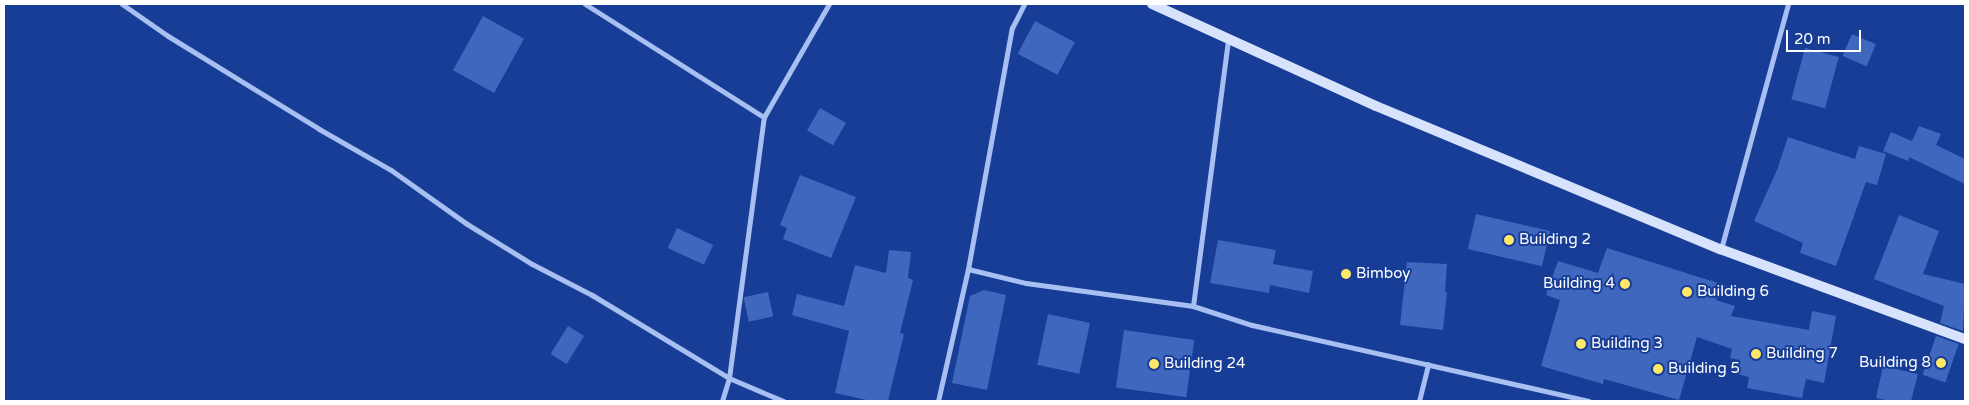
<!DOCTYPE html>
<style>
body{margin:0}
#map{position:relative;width:1969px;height:405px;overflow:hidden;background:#173d96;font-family:"Varela Round",sans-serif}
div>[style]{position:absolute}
.building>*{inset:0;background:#3f67bd;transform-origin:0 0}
.street>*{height:5px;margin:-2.5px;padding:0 2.5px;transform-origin:2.5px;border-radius:2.5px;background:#a8c0f1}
.secondary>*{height:10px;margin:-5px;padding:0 5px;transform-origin:5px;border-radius:5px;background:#d7e2fc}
.dots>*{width:14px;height:14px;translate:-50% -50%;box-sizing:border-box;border:2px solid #173d96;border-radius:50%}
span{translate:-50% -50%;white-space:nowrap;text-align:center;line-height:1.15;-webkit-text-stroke:4px #173d96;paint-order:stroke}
.poi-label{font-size:15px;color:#fff}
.left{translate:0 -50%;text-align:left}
.right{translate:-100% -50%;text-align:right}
.frame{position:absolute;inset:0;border:5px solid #fff;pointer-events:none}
.scale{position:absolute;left:1786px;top:30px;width:75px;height:22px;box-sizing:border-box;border:2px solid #fff;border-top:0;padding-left:6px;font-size:15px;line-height:18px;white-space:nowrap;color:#fff;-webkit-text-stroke:4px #173d96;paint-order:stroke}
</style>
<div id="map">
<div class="building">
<i style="left:483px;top:16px;width:47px;height:62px;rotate:29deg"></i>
<i style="left:1035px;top:21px;width:45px;height:37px;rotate:28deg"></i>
<i style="left:1852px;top:34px;width:26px;height:24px;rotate:23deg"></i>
<i style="left:1805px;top:48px;width:35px;height:53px;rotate:15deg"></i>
<i style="left:820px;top:108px;width:30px;height:26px;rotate:30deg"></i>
<i style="clip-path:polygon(1919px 126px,1941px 134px,1936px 145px,1965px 159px,1965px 184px,1909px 157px,1908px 161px,1883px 151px,1891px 132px,1912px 141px)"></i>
<i style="clip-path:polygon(1788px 137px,1855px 159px,1859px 146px,1886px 154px,1877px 185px,1866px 182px,1836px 266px,1800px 253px,1803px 243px,1754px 221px,1777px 170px)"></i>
<i style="clip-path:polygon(800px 175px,856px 197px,831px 258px,783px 239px,787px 228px,780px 225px)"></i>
<i style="left:1476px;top:214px;width:76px;height:36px;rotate:13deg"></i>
<i style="clip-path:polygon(1899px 215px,1939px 231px,1923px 274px,1965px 284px,1963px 331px,1940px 323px,1944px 306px,1874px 279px)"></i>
<i style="left:677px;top:228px;width:40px;height:22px;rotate:25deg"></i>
<i style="clip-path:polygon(1218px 240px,1276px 250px,1273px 264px,1313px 271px,1309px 293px,1270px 285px,1269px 293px,1210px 283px)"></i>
<i style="clip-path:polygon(1607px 248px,1721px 284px,1716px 300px,1735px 306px,1731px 316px,1809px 330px,1812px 311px,1836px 316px,1824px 383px,1806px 379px,1802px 398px,1747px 388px,1749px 377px,1737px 374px,1740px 360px,1730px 358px,1732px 349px,1697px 337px,1679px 400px,1604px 379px,1603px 384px,1541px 366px,1560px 300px,1546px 295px,1558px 261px,1598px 273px)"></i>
<i style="clip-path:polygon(889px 250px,911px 252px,908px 278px,913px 280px,900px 333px,904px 334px,888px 401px,871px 401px,835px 393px,849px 331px,792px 315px,797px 294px,844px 306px,855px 265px,886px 273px)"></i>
<i style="clip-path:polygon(1407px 262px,1447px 264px,1445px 292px,1447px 292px,1443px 330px,1400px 325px)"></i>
<i style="clip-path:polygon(984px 290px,1006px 295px,987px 390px,952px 383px,970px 296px)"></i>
<i style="left:768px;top:292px;width:25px;height:25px;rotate:78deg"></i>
<i style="left:1048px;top:314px;width:43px;height:52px;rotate:12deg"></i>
<i style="left:568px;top:326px;width:19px;height:33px;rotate:32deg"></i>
<i style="left:1124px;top:330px;width:71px;height:58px;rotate:8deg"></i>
<i style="left:1936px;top:336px;width:24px;height:41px;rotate:19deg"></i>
<i style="clip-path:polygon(1883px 366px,1918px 374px,1911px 401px,1890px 401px,1876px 398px)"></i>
</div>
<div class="street">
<i style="left:122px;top:4px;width:56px;rotate:34.8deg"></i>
<i style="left:168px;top:36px;width:177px;rotate:31.6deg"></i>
<i style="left:319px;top:129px;width:83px;rotate:29.7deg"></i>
<i style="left:391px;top:170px;width:93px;rotate:35.4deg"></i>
<i style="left:467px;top:224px;width:76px;rotate:31.6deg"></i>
<i style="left:532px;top:264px;width:68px;rotate:27.3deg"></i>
<i style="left:592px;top:295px;width:160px;rotate:31.2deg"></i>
<i style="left:729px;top:378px;width:59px;rotate:23.1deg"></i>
<i style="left:585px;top:4px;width:212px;rotate:32.3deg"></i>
<i style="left:1721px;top:249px;width:254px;rotate:-74.7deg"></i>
<i style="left:968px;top:269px;width:60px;rotate:13.6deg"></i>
<i style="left:1026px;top:283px;width:169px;rotate:7.8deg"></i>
<i style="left:1193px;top:306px;width:62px;rotate:17.9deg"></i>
<i style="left:1252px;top:325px;width:345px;rotate:12.7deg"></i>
<i style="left:1193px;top:306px;width:269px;rotate:-82.5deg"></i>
<i style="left:722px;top:401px;width:24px;rotate:-73deg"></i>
<i style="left:729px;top:378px;width:263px;rotate:-82.4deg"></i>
<i style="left:764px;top:117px;width:130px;rotate:-60.1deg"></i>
<i style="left:938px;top:401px;width:135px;rotate:-77.2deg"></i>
<i style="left:968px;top:269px;width:245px;rotate:-79.7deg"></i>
<i style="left:1012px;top:28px;width:27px;rotate:-63deg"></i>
<i style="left:1419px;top:401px;width:38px;rotate:-76deg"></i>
</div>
<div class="secondary">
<i style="left:1152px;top:4px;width:246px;rotate:24.5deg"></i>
<i style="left:1376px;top:106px;width:373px;rotate:22.6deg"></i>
<i style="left:1720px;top:249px;width:261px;rotate:20.2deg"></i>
</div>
<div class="dots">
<i style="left:1509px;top:240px;background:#ffe768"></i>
<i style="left:1346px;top:274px;background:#ffe768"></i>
<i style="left:1625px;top:284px;background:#ffe768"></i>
<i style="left:1687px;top:292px;background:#ffe768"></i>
<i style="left:1581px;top:344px;background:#ffe768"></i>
<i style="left:1756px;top:354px;background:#ffe768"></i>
<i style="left:1941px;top:363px;background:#ffe768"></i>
<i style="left:1154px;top:364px;background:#ffe768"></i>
<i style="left:1658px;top:369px;background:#ffe768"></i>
</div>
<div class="poi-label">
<span class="left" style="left:1519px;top:240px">Building 2</span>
<span class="left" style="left:1356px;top:274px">Bimboy</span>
<span class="right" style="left:1615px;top:284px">Building 4</span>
<span class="left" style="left:1697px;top:292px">Building 6</span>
<span class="left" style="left:1591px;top:344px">Building 3</span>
<span class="left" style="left:1766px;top:354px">Building 7</span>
<span class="right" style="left:1931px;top:363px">Building 8</span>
<span class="left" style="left:1164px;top:364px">Building 24</span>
<span class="left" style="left:1668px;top:369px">Building 5</span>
</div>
<div class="frame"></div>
<div class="scale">20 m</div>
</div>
